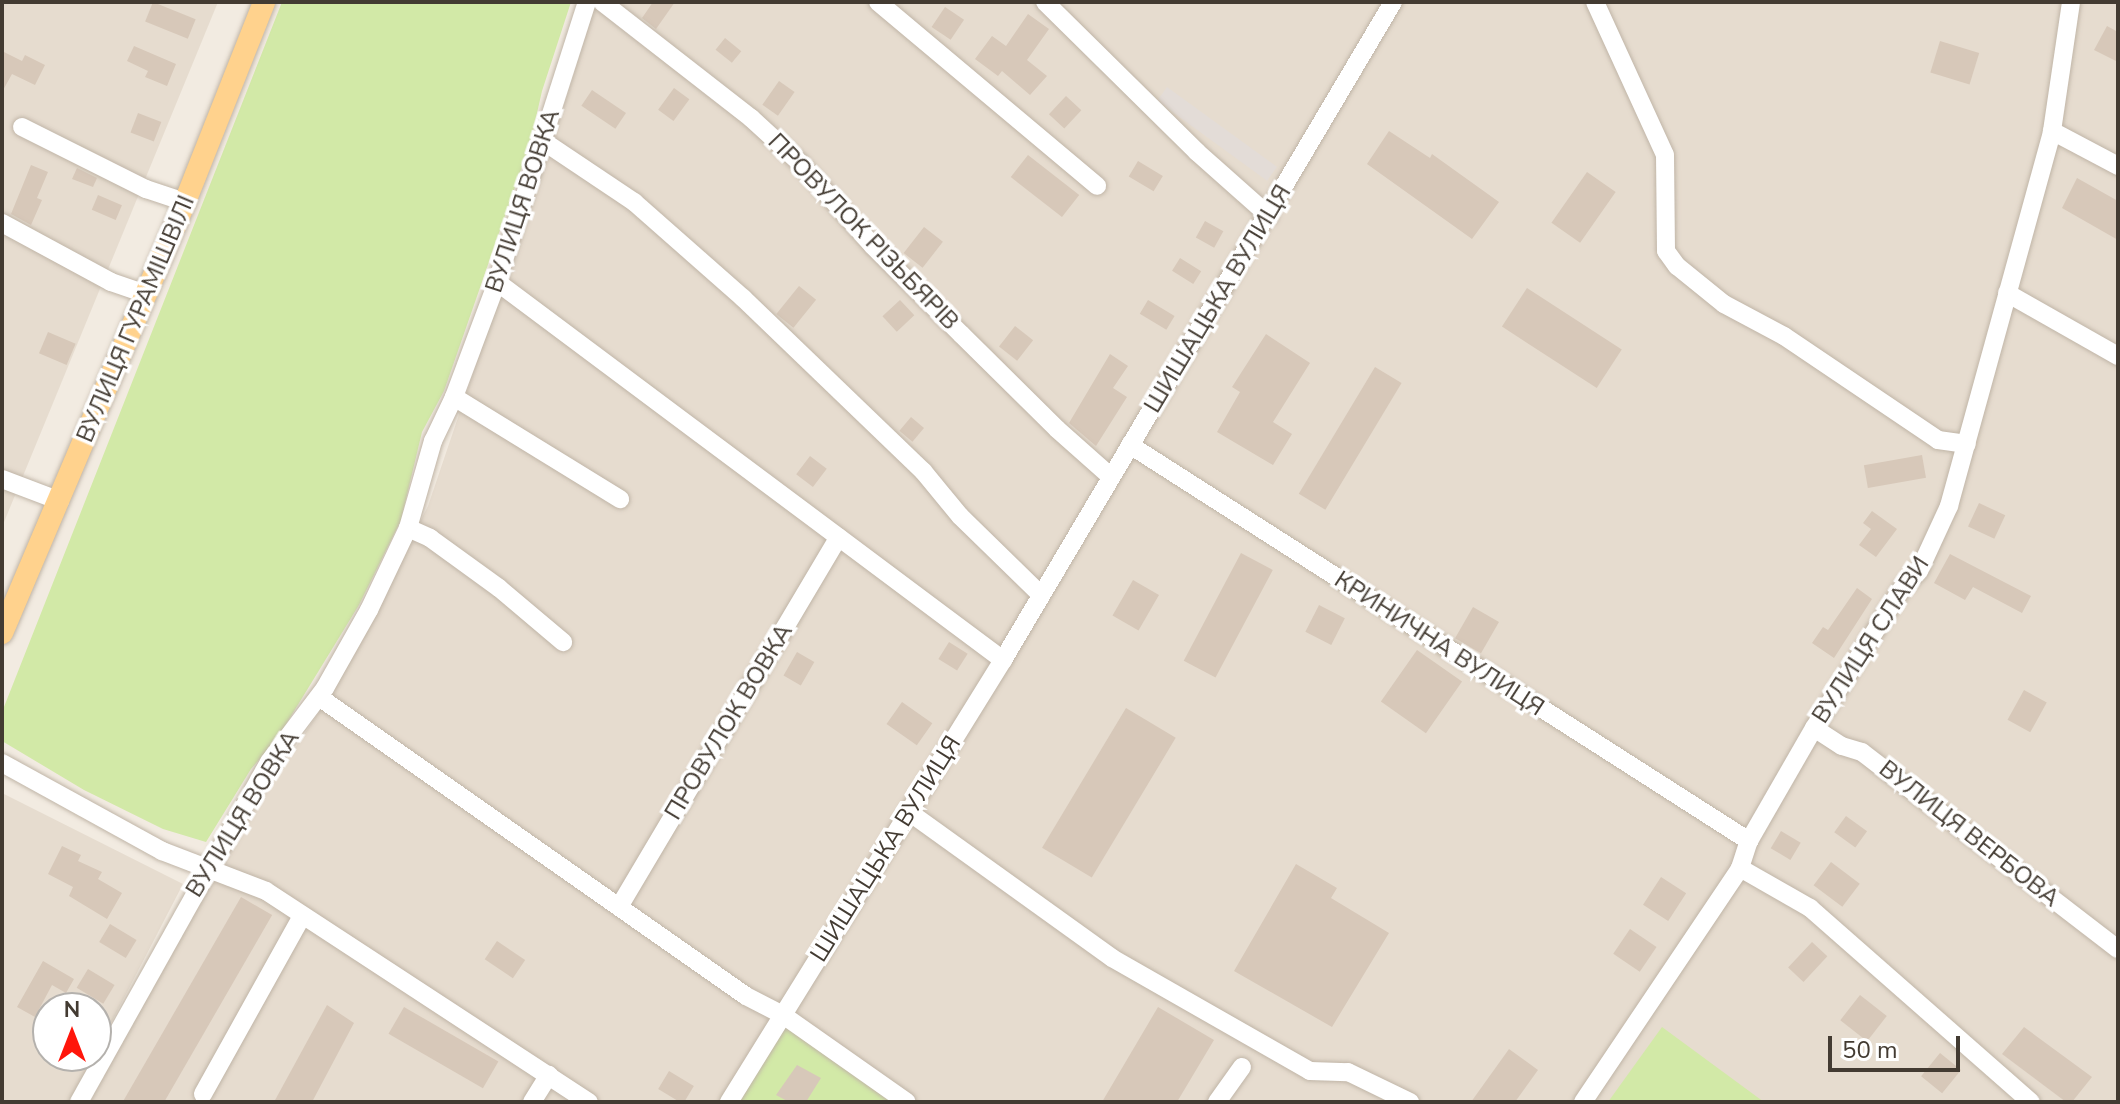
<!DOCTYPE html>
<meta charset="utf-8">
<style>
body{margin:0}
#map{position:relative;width:2120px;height:1104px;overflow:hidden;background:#f2ebe1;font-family:"Nunito Sans",sans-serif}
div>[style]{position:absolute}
.residential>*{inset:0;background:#e6dccf}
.industrial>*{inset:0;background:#e3dcd7;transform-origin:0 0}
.green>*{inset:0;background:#d2e9a7}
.building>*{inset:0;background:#d7c8b9;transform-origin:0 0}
.roads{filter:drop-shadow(0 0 2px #c0b5a7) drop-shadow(0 0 2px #c0b5a7)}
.minor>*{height:18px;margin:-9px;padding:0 9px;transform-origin:9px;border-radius:9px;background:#fff}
.major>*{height:22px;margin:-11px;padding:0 11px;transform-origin:11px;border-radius:11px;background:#ffd28d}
span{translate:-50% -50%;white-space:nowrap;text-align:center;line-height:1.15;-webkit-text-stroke:7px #fff;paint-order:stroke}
.street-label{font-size:24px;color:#433b32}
.frame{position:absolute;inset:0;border:4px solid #433b32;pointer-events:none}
.north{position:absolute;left:32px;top:992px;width:80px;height:80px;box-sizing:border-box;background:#fff;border:2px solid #b4b1ad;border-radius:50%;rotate:0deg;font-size:22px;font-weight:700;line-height:32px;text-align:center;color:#433b32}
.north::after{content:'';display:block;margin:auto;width:28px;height:36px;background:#ff160b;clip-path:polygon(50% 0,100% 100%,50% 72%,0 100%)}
.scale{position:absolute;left:1828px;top:1036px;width:132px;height:36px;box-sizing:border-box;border:4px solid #433b32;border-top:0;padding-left:10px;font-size:24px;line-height:28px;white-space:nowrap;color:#433b32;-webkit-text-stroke:6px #fff;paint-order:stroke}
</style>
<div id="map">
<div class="residential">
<i style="clip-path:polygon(2px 2px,218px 2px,2px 527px)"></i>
<i style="clip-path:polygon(596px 2px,2118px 2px,2118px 1102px,90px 1102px,220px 862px,336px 686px,428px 506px,568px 93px)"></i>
<i style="clip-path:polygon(2px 793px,183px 884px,96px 1052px,96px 1008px,48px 1008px,48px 1056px,94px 1056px,70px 1102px,2px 1102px)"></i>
</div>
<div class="industrial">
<i style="left:1167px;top:87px;width:136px;height:17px;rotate:36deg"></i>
</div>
<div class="green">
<i style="clip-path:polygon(282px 2px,571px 2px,542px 91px,530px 144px,444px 391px,422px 432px,401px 520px,359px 605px,277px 739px,251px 769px,206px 842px,163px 829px,84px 790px,2px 741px,2px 712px)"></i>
<i style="clip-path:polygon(783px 1015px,907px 1102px,730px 1102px)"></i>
<i style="clip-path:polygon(1662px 1027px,1764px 1102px,1608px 1102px)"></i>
</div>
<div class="building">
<i style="left:153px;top:2px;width:46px;height:21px;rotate:22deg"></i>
<i style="clip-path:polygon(653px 2px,675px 2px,656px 29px,642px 18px)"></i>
<i style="left:945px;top:7px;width:23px;height:24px;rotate:34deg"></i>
<i style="clip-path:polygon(1028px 14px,1049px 29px,1027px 60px,1047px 76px,1030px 95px,1002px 71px,998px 76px,975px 59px,992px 36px,1006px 46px)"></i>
<i style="clip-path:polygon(2107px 26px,2118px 32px,2118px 62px,2094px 50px)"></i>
<i style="left:725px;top:38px;width:21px;height:15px;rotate:39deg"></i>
<i style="left:1940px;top:41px;width:41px;height:33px;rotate:17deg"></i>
<i style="clip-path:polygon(134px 46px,176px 64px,167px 86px,145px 77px,148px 71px,127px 61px)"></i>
<i style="clip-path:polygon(2px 51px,22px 61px,25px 55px,45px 65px,35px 85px,12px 74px,2px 92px)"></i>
<i style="left:779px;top:81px;width:19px;height:29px;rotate:35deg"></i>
<i style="left:674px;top:88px;width:19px;height:27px;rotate:36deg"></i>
<i style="left:592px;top:90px;width:41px;height:19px;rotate:34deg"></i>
<i style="left:1066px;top:96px;width:21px;height:25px;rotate:43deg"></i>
<i style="left:138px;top:113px;width:25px;height:21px;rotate:21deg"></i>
<i style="clip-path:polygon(1389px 131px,1430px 158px,1432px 154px,1499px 202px,1472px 239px,1367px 164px)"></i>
<i style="left:1028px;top:155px;width:65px;height:28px;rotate:38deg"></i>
<i style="left:1138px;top:161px;width:29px;height:18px;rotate:31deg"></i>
<i style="clip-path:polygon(31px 165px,48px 172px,37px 198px,42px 200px,31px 225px,11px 214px)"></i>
<i style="clip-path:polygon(77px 168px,97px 178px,93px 187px,72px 179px)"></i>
<i style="left:1587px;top:172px;width:35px;height:62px;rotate:35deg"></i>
<i style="clip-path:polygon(2077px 178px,2118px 201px,2118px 240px,2062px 208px)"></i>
<i style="left:98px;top:195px;width:26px;height:16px;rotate:23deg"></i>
<i style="left:1205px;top:221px;width:21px;height:19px;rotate:29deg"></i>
<i style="left:924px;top:227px;width:24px;height:33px;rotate:38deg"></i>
<i style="left:1180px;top:258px;width:25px;height:15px;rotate:32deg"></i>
<i style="left:799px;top:286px;width:22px;height:36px;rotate:39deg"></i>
<i style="left:1527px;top:288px;width:113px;height:46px;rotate:33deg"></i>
<i style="left:900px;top:300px;width:21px;height:24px;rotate:47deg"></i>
<i style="left:1148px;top:300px;width:31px;height:16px;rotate:31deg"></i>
<i style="left:1015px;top:326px;width:23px;height:26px;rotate:38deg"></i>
<i style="left:48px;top:332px;width:30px;height:23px;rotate:23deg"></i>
<i style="clip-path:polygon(1266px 334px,1310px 363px,1273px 422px,1292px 434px,1273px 465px,1217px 432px,1240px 392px,1232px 387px)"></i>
<i style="clip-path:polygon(1110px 354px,1128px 366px,1113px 388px,1127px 397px,1096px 446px,1069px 423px)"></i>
<i style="left:1375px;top:367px;width:31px;height:148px;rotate:31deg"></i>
<i style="left:911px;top:417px;width:17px;height:18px;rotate:40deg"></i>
<i style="left:1922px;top:455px;width:23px;height:59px;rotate:80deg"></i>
<i style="left:810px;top:456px;width:21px;height:23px;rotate:37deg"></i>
<i style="left:1979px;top:503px;width:29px;height:26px;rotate:25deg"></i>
<i style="clip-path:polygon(1872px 511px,1897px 529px,1876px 557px,1859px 545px,1871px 529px,1863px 523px)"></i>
<i style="left:1241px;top:553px;width:36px;height:122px;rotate:28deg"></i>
<i style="clip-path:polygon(1950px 554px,2031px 596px,2022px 613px,1973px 587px,1965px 600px,1934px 583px)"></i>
<i style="left:1133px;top:580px;width:30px;height:41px;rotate:30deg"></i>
<i style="clip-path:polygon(1857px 588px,1872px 599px,1834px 658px,1812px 643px,1823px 627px,1828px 630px)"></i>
<i style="left:1319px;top:605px;width:29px;height:30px;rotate:27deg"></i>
<i style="left:1473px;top:607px;width:30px;height:36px;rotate:30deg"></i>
<i style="left:949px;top:642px;width:22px;height:20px;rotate:32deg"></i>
<i style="left:1417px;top:650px;width:55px;height:63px;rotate:35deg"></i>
<i style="left:797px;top:652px;width:20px;height:27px;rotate:30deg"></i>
<i style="left:2024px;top:690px;width:26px;height:34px;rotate:29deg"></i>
<i style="left:902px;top:702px;width:37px;height:27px;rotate:35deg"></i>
<i style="left:1126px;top:708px;width:58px;height:163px;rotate:31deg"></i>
<i style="left:1846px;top:816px;width:26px;height:20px;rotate:36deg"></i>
<i style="left:1781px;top:831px;width:23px;height:20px;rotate:31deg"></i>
<i style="clip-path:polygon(62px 846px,81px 855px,78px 861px,102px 872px,98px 879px,122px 893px,107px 919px,69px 896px,73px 887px,48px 874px)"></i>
<i style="left:1831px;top:862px;width:36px;height:29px;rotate:37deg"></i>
<i style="clip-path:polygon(1296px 864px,1337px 888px,1331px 898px,1389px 933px,1332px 1027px,1234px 971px)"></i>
<i style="left:1661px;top:877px;width:30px;height:33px;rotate:33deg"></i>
<i style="left:241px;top:897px;width:36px;height:237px;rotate:30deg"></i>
<i style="left:110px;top:924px;width:31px;height:21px;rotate:31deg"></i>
<i style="left:1630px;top:929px;width:32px;height:30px;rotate:34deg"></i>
<i style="left:497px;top:941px;width:34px;height:22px;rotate:34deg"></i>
<i style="left:1812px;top:942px;width:21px;height:35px;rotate:43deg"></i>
<i style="clip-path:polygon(43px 961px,74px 979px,66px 993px,52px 985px,35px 1017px,17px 1007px)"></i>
<i style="left:88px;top:969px;width:31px;height:22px;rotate:31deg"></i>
<i style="left:1860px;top:995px;width:34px;height:32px;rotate:38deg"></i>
<i style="clip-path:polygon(327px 1005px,354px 1023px,312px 1102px,274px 1102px)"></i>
<i style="left:404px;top:1007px;width:109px;height:31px;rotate:30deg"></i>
<i style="clip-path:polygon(1158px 1007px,1214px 1040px,1177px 1102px,1102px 1102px)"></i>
<i style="clip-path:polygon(2024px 1027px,2092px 1077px,2072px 1102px,2066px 1102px,2002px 1054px)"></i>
<i style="clip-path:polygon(1509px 1049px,1538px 1070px,1515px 1102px,1471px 1102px)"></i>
<i style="left:1940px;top:1053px;width:27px;height:30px;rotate:39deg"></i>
<i style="clip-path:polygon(797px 1065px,821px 1078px,806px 1102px,789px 1102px,776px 1095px)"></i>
<i style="left:669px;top:1071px;width:29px;height:21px;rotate:31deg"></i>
</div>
<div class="roads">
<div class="minor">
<i style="left:602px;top:2px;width:189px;rotate:37.9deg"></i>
<i style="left:751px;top:118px;width:65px;rotate:42.5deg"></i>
<i style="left:799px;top:162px;width:112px;rotate:48.6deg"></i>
<i style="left:873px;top:246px;width:124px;rotate:45deg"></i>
<i style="left:961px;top:334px;width:135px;rotate:44.7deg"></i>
<i style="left:1057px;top:429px;width:72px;rotate:41.6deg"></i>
<i style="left:878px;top:2px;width:286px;rotate:40deg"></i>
<i style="left:1045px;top:2px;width:214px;rotate:44.6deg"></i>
<i style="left:1197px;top:152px;width:96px;rotate:41.6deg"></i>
<i style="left:1595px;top:2px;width:168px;rotate:65.4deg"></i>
<i style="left:1665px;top:155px;width:96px;rotate:89.4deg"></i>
<i style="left:1666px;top:251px;width:19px;rotate:54deg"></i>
<i style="left:1677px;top:266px;width:60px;rotate:39deg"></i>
<i style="left:1724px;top:304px;width:68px;rotate:28.1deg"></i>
<i style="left:1784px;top:336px;width:186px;rotate:34deg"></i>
<i style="left:1938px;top:440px;width:29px;rotate:8deg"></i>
<i style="left:22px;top:127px;width:139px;rotate:26.6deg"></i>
<i style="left:146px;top:189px;width:41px;rotate:18.4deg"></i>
<i style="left:2052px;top:131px;width:75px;rotate:27.9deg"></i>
<i style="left:543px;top:141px;width:110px;rotate:33.8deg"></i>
<i style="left:634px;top:202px;width:145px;rotate:41.4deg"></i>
<i style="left:743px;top:298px;width:250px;rotate:43.9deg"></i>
<i style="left:923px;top:471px;width:58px;rotate:50.6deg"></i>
<i style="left:960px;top:516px;width:113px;rotate:44.3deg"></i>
<i style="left:2px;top:223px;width:124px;rotate:28.4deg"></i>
<i style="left:111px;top:282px;width:37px;rotate:19deg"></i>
<i style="left:497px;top:282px;width:632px;rotate:36.76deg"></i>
<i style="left:2007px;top:293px;width:128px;rotate:29.6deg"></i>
<i style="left:454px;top:397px;width:195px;rotate:31.6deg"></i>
<i style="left:1130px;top:445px;width:735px;rotate:32.61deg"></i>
<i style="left:2px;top:479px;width:62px;rotate:20.8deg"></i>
<i style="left:408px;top:528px;width:24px;rotate:24deg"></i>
<i style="left:430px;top:538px;width:85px;rotate:35.9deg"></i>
<i style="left:499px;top:588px;width:84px;rotate:40.2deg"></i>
<i style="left:319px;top:697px;width:521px;rotate:35deg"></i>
<i style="left:746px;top:996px;width:42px;rotate:27.2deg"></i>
<i style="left:783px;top:1015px;width:151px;rotate:35.1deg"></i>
<i style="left:1814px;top:728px;width:33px;rotate:33deg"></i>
<i style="left:1842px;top:746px;width:21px;rotate:17deg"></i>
<i style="left:1862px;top:752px;width:323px;rotate:37.6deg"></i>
<i style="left:2px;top:763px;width:183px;rotate:28.8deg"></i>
<i style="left:162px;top:851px;width:111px;rotate:21deg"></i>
<i style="left:266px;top:891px;width:386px;rotate:33.2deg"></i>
<i style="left:909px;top:812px;width:250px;rotate:35.7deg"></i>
<i style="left:1112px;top:958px;width:228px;rotate:29.7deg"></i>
<i style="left:1310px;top:1071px;width:38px;rotate:2deg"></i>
<i style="left:1348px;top:1072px;width:69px;rotate:25.8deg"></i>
<i style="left:1740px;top:868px;width:81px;rotate:29.7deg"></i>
<i style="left:1810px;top:908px;width:294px;rotate:41.3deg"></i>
<i style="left:619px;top:907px;width:430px;rotate:-59.3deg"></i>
<i style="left:203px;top:1094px;width:204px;rotate:-60.9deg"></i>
<i style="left:79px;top:1102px;width:389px;rotate:-60.8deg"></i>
<i style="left:269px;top:762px;width:93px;rotate:-52.9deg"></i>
<i style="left:325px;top:688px;width:90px;rotate:-60.6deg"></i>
<i style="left:369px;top:610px;width:91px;rotate:-64.6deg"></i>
<i style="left:408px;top:528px;width:91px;rotate:-74deg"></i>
<i style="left:433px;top:441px;width:49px;rotate:-64.5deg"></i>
<i style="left:454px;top:397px;width:123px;rotate:-69.5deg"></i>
<i style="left:497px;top:282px;width:294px;rotate:-72.2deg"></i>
<i style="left:532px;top:1102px;width:32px;rotate:-58deg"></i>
<i style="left:729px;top:1102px;width:520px;rotate:-58.2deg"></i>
<i style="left:1003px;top:660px;width:765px;rotate:-59.34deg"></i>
<i style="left:1217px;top:1102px;width:43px;rotate:-54.5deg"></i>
<i style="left:1583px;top:1102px;width:282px;rotate:-56.1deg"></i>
<i style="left:1740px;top:868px;width:28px;rotate:-72deg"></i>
<i style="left:1749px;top:841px;width:130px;rotate:-60.1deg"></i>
<i style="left:1814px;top:728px;width:163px;rotate:-57.8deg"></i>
<i style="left:1901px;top:590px;width:26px;rotate:-47deg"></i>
<i style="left:1919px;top:571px;width:72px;rotate:-65.2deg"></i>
<i style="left:1949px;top:506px;width:389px;rotate:-74.6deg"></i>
<i style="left:2052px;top:131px;width:130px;rotate:-81.6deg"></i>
</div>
<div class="major">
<i style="left:2px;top:633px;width:468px;rotate:-67deg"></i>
<i style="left:185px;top:202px;width:215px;rotate:-68.4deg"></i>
</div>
</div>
<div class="street-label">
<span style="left:523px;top:201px;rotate:-72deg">ВУЛИЦЯ ВОВКА</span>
<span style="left:863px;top:232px;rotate:46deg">ПРОВУЛОК РІЗЬБЯРІВ</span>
<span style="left:1218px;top:299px;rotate:-59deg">ШИШАЦЬКА ВУЛИЦЯ</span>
<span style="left:136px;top:319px;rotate:-67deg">ВУЛИЦЯ ГУРАМІШВІЛІ</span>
<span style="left:1871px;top:640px;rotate:-57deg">ВУЛИЦЯ СЛАВИ</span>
<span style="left:1439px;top:644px;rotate:33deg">КРИНИЧНА ВУЛИЦЯ</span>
<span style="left:729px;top:722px;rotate:-59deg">ПРОВУЛОК ВОВКА</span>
<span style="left:243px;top:814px;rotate:-58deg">ВУЛИЦЯ ВОВКА</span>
<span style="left:1969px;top:834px;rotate:38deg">ВУЛИЦЯ ВЕРБОВА</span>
<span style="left:886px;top:849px;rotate:-58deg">ШИШАЦЬКА ВУЛИЦЯ</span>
</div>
<div class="frame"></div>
<div class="north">N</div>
<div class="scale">50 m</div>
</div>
